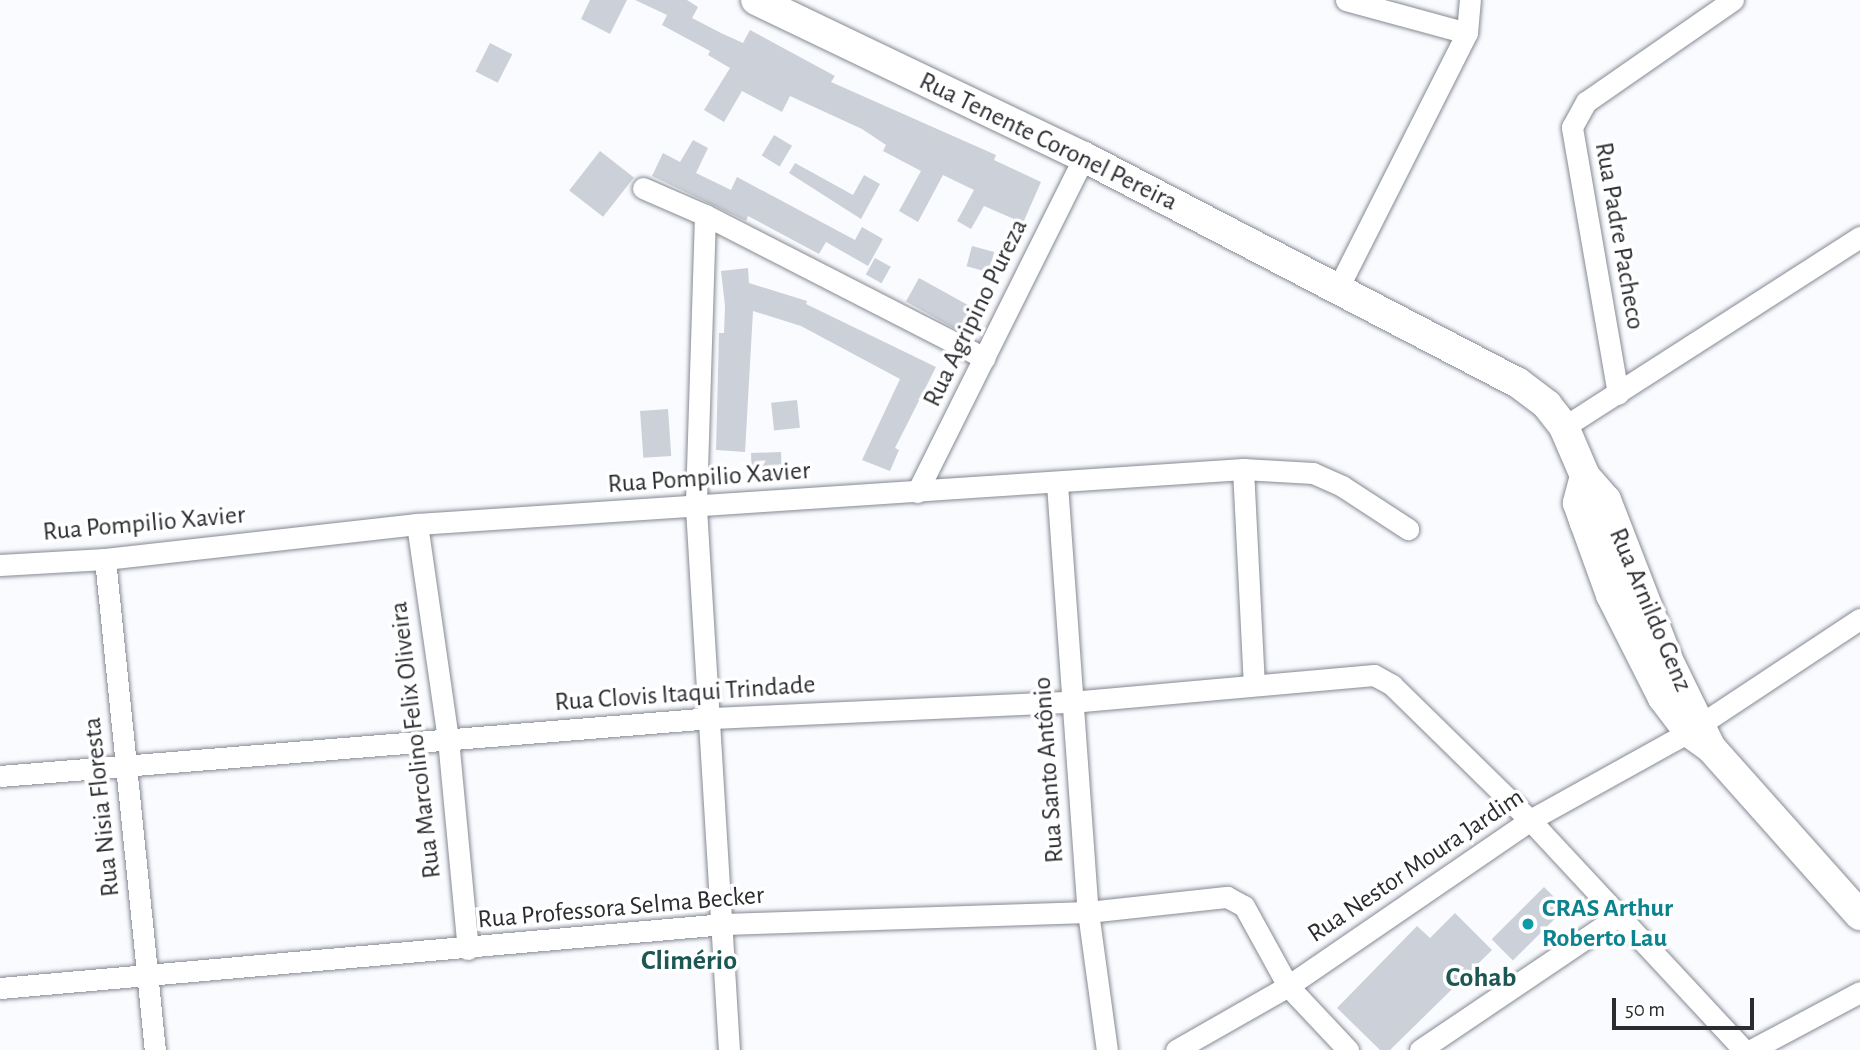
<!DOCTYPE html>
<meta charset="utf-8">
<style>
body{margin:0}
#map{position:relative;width:1860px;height:1050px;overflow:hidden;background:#f9fbff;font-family:"Alegreya Sans",sans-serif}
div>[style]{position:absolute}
.building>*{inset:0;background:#ccd0d9;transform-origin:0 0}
.roads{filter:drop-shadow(0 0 2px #868a92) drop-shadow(0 0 2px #868a92)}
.minor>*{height:21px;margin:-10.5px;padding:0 10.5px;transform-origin:10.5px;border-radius:10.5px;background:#fff}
.secondary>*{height:30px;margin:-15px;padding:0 15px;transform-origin:15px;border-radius:15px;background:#fff}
.dots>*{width:19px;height:19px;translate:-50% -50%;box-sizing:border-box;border:4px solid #fff;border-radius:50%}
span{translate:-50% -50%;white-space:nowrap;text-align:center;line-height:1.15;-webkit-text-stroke:7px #fff;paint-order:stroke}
.street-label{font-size:26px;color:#2b2c30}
.culture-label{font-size:26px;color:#0d838f;font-weight:700}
.left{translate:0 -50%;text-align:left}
.neighbourhood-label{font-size:28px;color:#1c5754;font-weight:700}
.scale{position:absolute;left:1612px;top:998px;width:142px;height:32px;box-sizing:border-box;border:4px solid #2b2c30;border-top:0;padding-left:9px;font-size:21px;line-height:24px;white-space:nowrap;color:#2b2c30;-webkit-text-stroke:5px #fff;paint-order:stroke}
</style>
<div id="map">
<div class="building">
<i style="clip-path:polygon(590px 0,627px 0,610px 34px,581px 19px)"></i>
<i style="clip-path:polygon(635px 0,687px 0,698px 7px,692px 18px,721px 33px,743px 43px,750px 30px,835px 76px,831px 82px,996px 155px,994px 160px,1041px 182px,1023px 223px,984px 206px,971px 229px,957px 221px,974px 190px,943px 175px,918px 222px,899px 211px,921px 171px,883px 151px,886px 145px,862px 129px,790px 96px,782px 112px,742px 91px,724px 122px,704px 110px,730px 68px,708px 55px,710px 51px,662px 25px,667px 15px)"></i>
<i style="left:490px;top:43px;width:25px;height:32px;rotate:27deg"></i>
<i style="left:774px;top:135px;width:21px;height:24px;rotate:31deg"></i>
<i style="clip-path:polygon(693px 140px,708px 148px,696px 173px,731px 190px,737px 177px,855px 240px,862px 227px,883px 239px,868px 266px,826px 242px,819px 254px,748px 216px,746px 221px,652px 176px,663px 153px,680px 162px)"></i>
<i style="left:600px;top:151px;width:43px;height:50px;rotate:38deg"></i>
<i style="clip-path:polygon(795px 163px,853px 195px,864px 175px,880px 184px,861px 219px,789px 173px)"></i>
<i style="left:972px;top:246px;width:23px;height:21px;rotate:15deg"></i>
<i style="left:875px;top:258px;width:18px;height:19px;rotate:29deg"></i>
<i style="clip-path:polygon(748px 268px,749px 283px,807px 301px,806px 304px,936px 367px,895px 448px,899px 450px,890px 471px,862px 460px,900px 379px,801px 326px,753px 311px,745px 452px,716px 450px,719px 333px,724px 333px,725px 306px,721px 271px)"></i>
<i style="left:919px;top:278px;width:60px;height:27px;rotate:29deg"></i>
<i style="left:797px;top:400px;width:28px;height:26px;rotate:84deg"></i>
<i style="left:668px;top:409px;width:47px;height:28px;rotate:86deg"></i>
<i style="left:781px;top:452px;width:23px;height:30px;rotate:88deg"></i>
<i style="left:1544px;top:887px;width:30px;height:74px;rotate:45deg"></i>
<i style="clip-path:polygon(1455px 913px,1492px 950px,1390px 1050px,1380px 1050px,1337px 1008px,1417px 926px,1430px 938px)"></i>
</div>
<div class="roads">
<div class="minor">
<i style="left:1346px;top:0;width:125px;rotate:15.3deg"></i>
<i style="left:643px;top:188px;width:68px;rotate:23.5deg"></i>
<i style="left:705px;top:215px;width:314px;rotate:27.1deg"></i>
<i style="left:705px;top:215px;width:293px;rotate:91.8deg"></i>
<i style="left:696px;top:508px;width:543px;rotate:86.52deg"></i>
<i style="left:1338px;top:288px;width:286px;rotate:-63.2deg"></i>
<i style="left:1467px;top:33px;width:33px;rotate:-85deg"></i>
<i style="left:1618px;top:394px;width:271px;rotate:-99.8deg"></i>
<i style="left:1572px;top:127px;width:29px;rotate:-61deg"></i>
<i style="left:1586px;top:102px;width:179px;rotate:-34.8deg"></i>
<i style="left:1564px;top:427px;width:352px;rotate:-32.7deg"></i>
<i style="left:1243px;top:469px;width:214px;rotate:87.1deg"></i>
<i style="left:1057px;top:484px;width:429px;rotate:85.9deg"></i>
<i style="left:1088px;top:912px;width:139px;rotate:82.2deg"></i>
<i style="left:917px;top:492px;width:374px;rotate:-63.5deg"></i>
<i style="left:417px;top:524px;width:217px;rotate:81.8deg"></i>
<i style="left:448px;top:739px;width:211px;rotate:84.6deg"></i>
<i style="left:105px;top:559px;width:494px;rotate:84.2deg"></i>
<i style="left:0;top:565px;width:105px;rotate:-3.3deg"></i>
<i style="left:105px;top:559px;width:314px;rotate:-6.4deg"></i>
<i style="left:417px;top:524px;width:828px;rotate:-3.81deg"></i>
<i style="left:1243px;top:469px;width:70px;rotate:3.3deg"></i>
<i style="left:1313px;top:473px;width:32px;rotate:24deg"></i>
<i style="left:1342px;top:486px;width:79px;rotate:33.1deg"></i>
<i style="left:0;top:776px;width:714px;rotate:-4.66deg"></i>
<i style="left:712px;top:718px;width:359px;rotate:-2.6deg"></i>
<i style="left:1071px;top:702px;width:304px;rotate:-5.1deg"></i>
<i style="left:1374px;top:675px;width:21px;rotate:29deg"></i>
<i style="left:1392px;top:685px;width:193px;rotate:44.4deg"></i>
<i style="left:1530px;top:820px;width:314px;rotate:47.1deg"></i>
<i style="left:0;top:988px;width:727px;rotate:-5.05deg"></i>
<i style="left:724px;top:924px;width:364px;rotate:-1.9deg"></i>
<i style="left:1088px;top:912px;width:140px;rotate:-6.2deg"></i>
<i style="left:1227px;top:897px;width:19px;rotate:28deg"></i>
<i style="left:1244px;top:906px;width:91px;rotate:61.2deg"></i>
<i style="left:1288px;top:986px;width:88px;rotate:46.8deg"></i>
<i style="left:1176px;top:1050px;width:129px;rotate:-29.7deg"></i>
<i style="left:1288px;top:986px;width:293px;rotate:-34.4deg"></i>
<i style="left:1530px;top:820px;width:182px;rotate:-29deg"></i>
<i style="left:1689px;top:732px;width:205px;rotate:-33.5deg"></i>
<i style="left:1420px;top:1050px;width:240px;rotate:-34deg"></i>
<i style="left:1751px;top:1050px;width:123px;rotate:-28deg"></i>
</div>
<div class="secondary">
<i style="left:756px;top:0;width:364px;rotate:25.6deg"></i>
<i style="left:1084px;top:157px;width:488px;rotate:27.5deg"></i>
<i style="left:1517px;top:382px;width:38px;rotate:37deg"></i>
<i style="left:1547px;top:405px;width:28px;rotate:52deg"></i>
<i style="left:1564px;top:427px;width:53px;rotate:66.8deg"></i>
<i style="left:1585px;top:476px;width:32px;rotate:49deg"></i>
<i style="left:1606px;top:500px;width:172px;rotate:68.8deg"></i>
<i style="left:1668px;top:660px;width:98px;rotate:64deg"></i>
<i style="left:1585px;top:476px;width:28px;rotate:105deg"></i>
<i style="left:1578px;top:503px;width:21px;rotate:71deg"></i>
<i style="left:1585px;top:523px;width:77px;rotate:70.1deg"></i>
<i style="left:1611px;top:595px;width:115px;rotate:63.2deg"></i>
<i style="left:1663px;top:698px;width:43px;rotate:52.6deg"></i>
<i style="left:1689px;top:732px;width:27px;rotate:36deg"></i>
<i style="left:1711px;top:748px;width:224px;rotate:48.3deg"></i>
</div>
</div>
<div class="dots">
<i style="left:1528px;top:924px;background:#0f9aa8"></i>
</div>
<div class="street-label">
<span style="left:1048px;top:142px;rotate:26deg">Rua Tenente Coronel Pereira</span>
<span style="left:1619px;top:236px;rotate:80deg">Rua Padre Pacheco</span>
<span style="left:976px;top:313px;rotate:-64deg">Rua Agripino Pureza</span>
<span style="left:709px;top:478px;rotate:-4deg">Rua Pompilio Xavier</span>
<span style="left:144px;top:524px;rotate:-5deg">Rua Pompilio Xavier</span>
<span style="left:1650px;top:610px;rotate:67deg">Rua Arnildo Genz</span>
<span style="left:685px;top:694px;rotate:-4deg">Rua Clovis Itaqui Trindade</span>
<span style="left:416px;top:740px;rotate:-97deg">Rua Marcolino Felix Oliveira</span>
<span style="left:1049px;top:770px;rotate:-94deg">Rua Santo Antônio</span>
<span style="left:102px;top:807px;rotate:-96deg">Rua Nisia Floresta</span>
<span style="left:1416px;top:866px;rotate:-34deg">Rua Nestor Moura Jardim</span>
<span style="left:621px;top:908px;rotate:-5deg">Rua Professora Selma Becker</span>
</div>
<div class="culture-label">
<span class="left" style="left:1542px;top:924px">CRAS Arthur<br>Roberto Lau</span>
</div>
<div class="neighbourhood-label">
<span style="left:689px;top:961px">Climério</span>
<span style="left:1481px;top:978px">Cohab</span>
</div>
<div class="scale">50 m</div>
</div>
